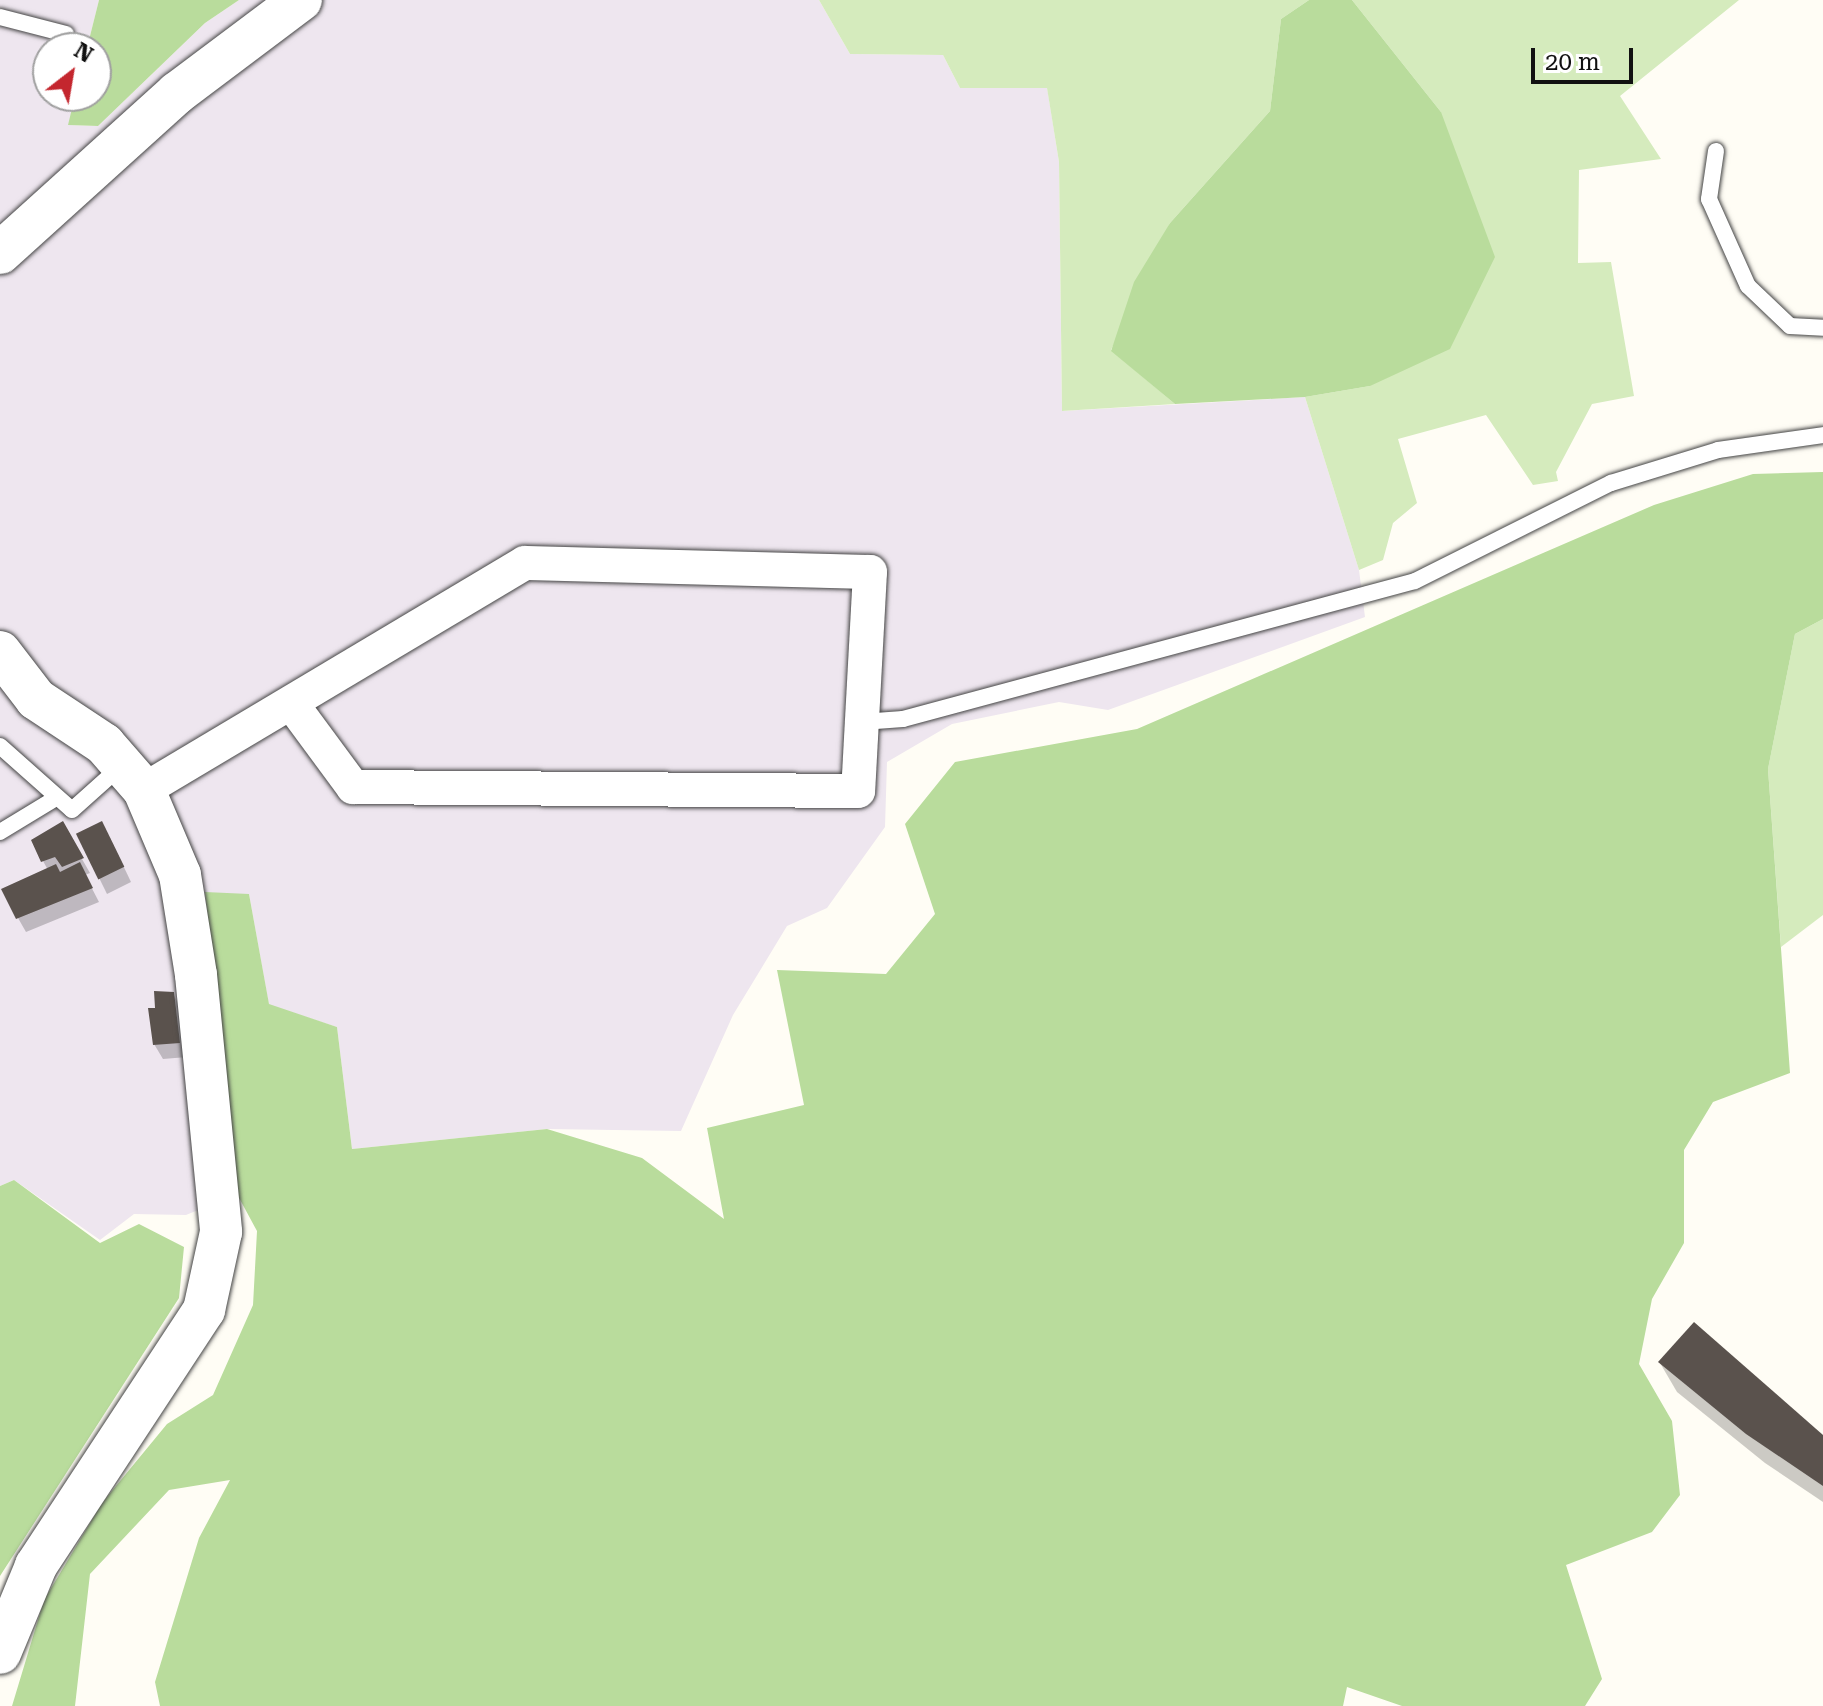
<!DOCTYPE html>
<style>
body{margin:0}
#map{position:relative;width:1823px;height:1706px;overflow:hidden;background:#fffdf5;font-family:"Roboto Serif",serif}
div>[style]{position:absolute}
.industrial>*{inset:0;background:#eee6ef}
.green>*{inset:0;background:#d5ebbd}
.forest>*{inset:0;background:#b9dc9c}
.shadow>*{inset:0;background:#0003}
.building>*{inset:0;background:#5a524d;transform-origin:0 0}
.roads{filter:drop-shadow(0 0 2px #444) drop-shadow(0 0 2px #444)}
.service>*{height:16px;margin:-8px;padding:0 8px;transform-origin:8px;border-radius:8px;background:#fff}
.minor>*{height:34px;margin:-17px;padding:0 17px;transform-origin:17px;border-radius:17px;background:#fff}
.tertiary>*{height:42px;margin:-21px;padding:0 21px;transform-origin:21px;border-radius:21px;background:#fff}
span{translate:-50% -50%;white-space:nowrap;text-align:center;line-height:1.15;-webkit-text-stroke:8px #fff;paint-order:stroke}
.north{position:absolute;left:32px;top:32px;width:80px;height:80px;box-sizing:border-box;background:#fff;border:2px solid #a0a0a0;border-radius:50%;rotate:31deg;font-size:22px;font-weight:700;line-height:32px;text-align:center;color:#111}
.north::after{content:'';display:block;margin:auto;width:28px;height:36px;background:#c4262e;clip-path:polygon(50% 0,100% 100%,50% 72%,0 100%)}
.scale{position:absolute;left:1531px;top:48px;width:102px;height:36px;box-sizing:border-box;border:4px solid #111;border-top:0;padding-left:10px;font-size:24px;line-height:28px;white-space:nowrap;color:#111;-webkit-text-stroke:6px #fff;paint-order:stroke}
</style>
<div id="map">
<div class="industrial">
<i style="clip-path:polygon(0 0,99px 0,87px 48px,48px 48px,48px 96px,75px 96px,69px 125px,98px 126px,205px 23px,239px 0,819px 0,850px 54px,943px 55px,960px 88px,1047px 87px,1059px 162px,1062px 411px,1305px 397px,1359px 570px,1365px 617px,1108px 710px,1059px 702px,952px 724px,887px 762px,885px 827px,827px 908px,787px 926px,733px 1015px,681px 1131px,547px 1129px,352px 1149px,337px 1027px,269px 1005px,249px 894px,237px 1194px,186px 1215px,134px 1214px,100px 1240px,14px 1180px,0 1186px)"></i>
</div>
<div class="green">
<i style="clip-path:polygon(819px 0,1309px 0,1281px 19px,1270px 111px,1170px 223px,1111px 350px,1175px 404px,1062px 411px,1059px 162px,1047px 88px,960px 88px,943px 55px,850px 54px)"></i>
<i style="clip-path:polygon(1352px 0,1739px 0,1620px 96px,1661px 159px,1579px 170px,1578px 263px,1611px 262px,1634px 396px,1592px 404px,1556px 472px,1558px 481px,1533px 485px,1486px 415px,1398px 439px,1417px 503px,1393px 523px,1383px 560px,1359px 570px,1305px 397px,1370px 386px,1441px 112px)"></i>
<i style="clip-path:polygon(1823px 619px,1823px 915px,1781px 947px,1768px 769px,1795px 634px)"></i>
</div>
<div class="forest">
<i style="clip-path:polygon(99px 0,239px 0,205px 23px,98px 126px,68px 125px,75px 96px,96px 96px,96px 48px,87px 48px)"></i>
<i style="clip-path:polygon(1309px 0,1352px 0,1441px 112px,1495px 257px,1450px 349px,1370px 386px,1305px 397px,1175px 404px,1111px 351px,1134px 282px,1170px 223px,1270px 111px,1281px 19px)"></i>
<i style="clip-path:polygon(1823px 472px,1823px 619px,1795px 634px,1768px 769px,1790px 1073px,1713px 1102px,1684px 1150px,1684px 1243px,1652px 1299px,1639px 1364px,1672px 1421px,1680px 1495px,1652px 1532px,1566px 1565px,1602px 1679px,1585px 1706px,1402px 1706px,1347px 1687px,1343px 1706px,160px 1706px,155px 1682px,199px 1538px,230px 1480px,169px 1490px,90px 1574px,75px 1706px,12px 1706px,44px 1600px,102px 1503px,167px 1424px,213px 1395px,253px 1305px,257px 1231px,237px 1194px,205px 892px,249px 894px,269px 1004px,337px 1027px,352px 1149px,547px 1129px,642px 1158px,724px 1219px,707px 1128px,804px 1105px,777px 970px,886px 974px,935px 914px,905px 824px,955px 762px,1137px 729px,1654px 505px,1753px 474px)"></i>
<i style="clip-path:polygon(14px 1180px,100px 1243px,139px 1224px,184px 1247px,179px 1298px,0 1576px,0 1186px)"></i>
</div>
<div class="shadow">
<i style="clip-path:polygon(62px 824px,90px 873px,85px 875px,99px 902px,26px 932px,18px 918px,48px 870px,43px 861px)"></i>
<i style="clip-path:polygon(78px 835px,110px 838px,131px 882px,107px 894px)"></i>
<i style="clip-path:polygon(173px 994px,181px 1008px,187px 1057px,163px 1059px,154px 1044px,157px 1010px)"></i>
<i style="clip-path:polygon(1660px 1363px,1823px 1438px,1823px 1502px,1765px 1463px,1677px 1392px)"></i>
</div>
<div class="building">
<i style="clip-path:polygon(63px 821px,84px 858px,62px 867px,55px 857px,41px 862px,31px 840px)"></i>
<i style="left:102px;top:821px;width:51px;height:29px;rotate:64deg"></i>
<i style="clip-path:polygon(80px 862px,93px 888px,16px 919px,1px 889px,56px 864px,60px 872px)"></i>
<i style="clip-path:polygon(154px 991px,174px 992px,180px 1043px,153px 1045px,148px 1008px,155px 1008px)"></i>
<i style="clip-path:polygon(1694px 1322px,1823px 1435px,1823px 1486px,1746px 1434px,1658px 1362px)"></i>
</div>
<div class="roads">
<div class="service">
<i style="left:0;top:17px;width:68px;rotate:14.4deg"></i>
<i style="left:1716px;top:151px;width:49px;rotate:98.3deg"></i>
<i style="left:1709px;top:199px;width:95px;rotate:65.9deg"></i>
<i style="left:1748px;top:286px;width:58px;rotate:43.6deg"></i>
<i style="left:1790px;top:326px;width:33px;rotate:3deg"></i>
<i style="left:862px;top:722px;width:41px;rotate:-4.2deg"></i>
<i style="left:903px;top:719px;width:530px;rotate:-15.08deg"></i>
<i style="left:1415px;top:581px;width:219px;rotate:-26.6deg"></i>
<i style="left:1611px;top:483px;width:112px;rotate:-17.1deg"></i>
<i style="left:1718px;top:450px;width:106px;rotate:-8.1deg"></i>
<i style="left:0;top:746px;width:96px;rotate:41.6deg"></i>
<i style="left:72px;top:810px;width:66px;rotate:-41.9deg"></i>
<i style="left:0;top:832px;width:66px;rotate:-31.3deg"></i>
</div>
<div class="minor">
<i style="left:144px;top:790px;width:443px;rotate:-30.8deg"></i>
<i style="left:525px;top:563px;width:345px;rotate:1.5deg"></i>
<i style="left:870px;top:572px;width:219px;rotate:93.1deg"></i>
<i style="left:858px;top:791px;width:505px;rotate:-179.55deg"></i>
<i style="left:353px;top:787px;width:104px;rotate:-126.4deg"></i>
</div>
<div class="tertiary">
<i style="left:0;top:253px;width:239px;rotate:-42.1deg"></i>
<i style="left:177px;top:93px;width:155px;rotate:-36.9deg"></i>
<i style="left:0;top:652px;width:59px;rotate:52.5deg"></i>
<i style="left:36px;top:699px;width:82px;rotate:33.5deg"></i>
<i style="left:104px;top:744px;width:61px;rotate:49deg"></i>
<i style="left:144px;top:790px;width:92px;rotate:67deg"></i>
<i style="left:180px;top:875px;width:101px;rotate:80.9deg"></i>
<i style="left:196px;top:975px;width:258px;rotate:84.4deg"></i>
<i style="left:221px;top:1232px;width:80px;rotate:102.3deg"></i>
<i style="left:204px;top:1310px;width:306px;rotate:123.3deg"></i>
<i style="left:36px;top:1566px;width:94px;rotate:112.5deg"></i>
</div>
</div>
<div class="north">N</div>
<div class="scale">20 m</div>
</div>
